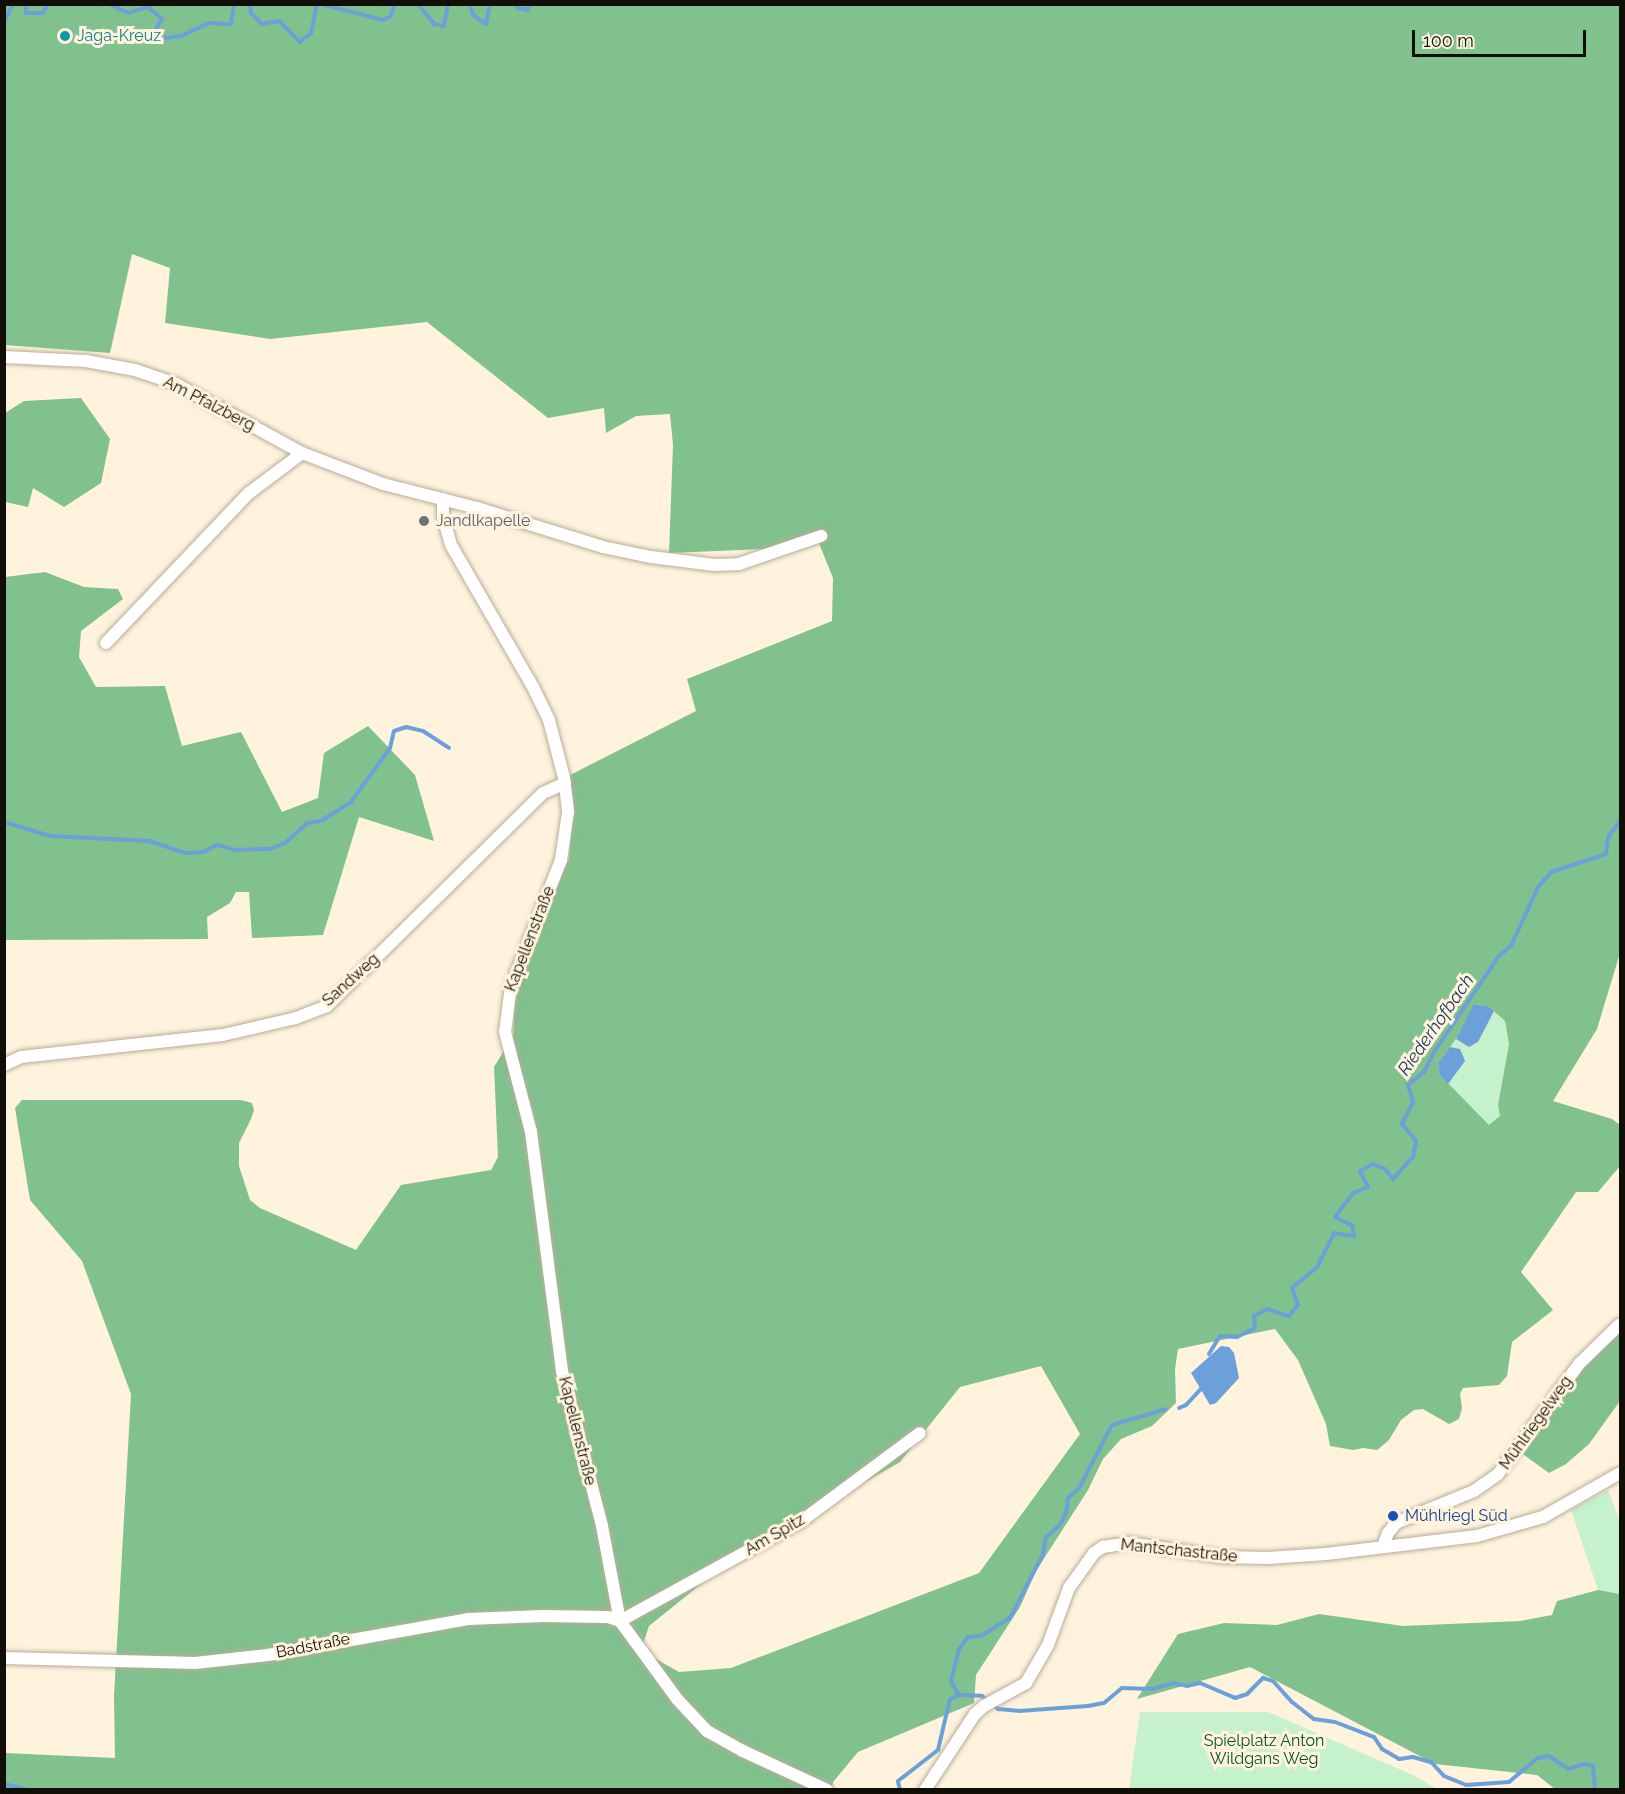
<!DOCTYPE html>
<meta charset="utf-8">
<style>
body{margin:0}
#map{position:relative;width:1625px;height:1794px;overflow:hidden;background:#fff3de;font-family:Raleway,sans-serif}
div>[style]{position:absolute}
.green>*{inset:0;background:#c5f1cc}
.forest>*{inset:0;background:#80c18d}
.water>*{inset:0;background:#6ba0d8}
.stream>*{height:4px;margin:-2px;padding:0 2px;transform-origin:2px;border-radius:2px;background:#6ba0d8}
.roads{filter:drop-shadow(0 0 2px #b7ad98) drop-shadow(0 0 2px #b7ad98)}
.minor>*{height:12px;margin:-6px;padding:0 6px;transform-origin:6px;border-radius:6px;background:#fff}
.dots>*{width:16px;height:16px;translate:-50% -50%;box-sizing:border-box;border:3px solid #fff3de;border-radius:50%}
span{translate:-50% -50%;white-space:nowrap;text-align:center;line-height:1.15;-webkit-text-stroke:6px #fff3de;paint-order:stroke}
.culture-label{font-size:16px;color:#0d838f}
.left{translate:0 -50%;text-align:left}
.street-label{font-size:16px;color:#110e07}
.worship-label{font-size:16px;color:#5b616d}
.transit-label{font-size:16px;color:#164399}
.park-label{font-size:16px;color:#045222}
.water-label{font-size:18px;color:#13385e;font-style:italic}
.frame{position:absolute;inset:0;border:6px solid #110e07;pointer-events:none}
.scale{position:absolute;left:1412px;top:30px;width:174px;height:27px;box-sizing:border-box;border:3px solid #110e07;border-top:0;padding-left:8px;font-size:18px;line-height:21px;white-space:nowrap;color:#110e07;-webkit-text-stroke:4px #fff3de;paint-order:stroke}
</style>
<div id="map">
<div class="green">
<i style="clip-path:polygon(1474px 1004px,1488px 1006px,1505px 1021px,1509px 1043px,1498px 1105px,1500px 1116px,1489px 1126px,1440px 1075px,1438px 1063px,1456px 1039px)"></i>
<i style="clip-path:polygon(1608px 1490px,1620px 1522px,1620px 1594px,1598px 1590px,1571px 1510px)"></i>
<i style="clip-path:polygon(1140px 1712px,1268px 1712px,1415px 1776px,1437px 1789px,1129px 1789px)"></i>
</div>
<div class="forest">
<i style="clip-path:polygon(evenodd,5px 5px,1620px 5px,1620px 953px,1597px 1029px,1553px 1101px,1612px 1119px,1620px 1125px,1620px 1166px,1598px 1192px,1576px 1192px,1521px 1272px,1553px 1310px,1512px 1342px,1507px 1376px,1499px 1385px,1463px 1388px,1460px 1394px,1462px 1408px,1459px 1419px,1449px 1424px,1423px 1409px,1414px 1410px,1401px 1420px,1389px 1440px,1377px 1450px,1363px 1448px,1353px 1450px,1330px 1446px,1326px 1424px,1298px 1360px,1275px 1329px,1178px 1349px,1175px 1369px,1176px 1403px,1152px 1426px,1121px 1439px,1103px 1459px,1088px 1490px,1036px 1571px,1020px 1607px,976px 1675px,974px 1703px,858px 1752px,833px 1782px,832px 1789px,5px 1789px,5px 1753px,115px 1758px,114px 1696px,131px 1394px,82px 1261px,30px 1200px,15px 1108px,22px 1100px,241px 1100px,252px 1103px,254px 1110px,251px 1119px,239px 1143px,239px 1166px,250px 1200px,260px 1208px,356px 1250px,401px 1185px,491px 1170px,498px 1157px,494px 1067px,507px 1046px,513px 1043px,515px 990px,569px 858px,573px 805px,570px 775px,696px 711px,687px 679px,832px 621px,833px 578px,816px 536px,766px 549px,669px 553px,673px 445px,670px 414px,636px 416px,606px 433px,604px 408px,548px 418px,427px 322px,270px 339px,165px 323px,170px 268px,132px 254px,110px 353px,5px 345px,5px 5px,1475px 1004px,1488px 1006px,1505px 1021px,1509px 1044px,1498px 1105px,1500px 1116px,1489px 1125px,1440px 1075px,1438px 1063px,1456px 1039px,1475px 1004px,5px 5px,1041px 1366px,1080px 1434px,979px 1573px,731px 1668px,679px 1672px,654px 1658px,643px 1644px,649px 1626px,737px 1555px,900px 1462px,960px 1387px,1041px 1366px)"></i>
<i style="clip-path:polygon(81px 398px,110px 439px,101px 483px,64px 507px,33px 488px,28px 507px,5px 502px,5px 413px,24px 401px)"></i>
<i style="clip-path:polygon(45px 572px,84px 587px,118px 589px,123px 599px,81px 631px,79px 657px,96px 687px,165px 686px,182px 746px,241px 732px,282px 812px,318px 798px,324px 753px,368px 726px,415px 775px,434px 841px,359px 817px,323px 935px,252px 938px,249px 892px,236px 892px,230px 903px,207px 917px,208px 939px,5px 940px,5px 577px)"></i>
<i style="clip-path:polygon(1620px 1329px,1620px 1401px,1589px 1444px,1566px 1464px,1549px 1473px,1520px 1452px,1582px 1367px)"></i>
<i style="clip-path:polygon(1598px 1590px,1620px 1594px,1620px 1789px,1555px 1789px,1537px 1775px,1435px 1764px,1250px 1667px,1137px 1699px,1178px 1634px,1224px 1623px,1277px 1625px,1319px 1614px,1403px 1626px,1520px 1621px,1552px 1615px,1557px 1601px)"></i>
</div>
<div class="water">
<i style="clip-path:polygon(1474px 1004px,1488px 1006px,1494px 1011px,1478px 1042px,1469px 1047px,1456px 1039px)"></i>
<i style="clip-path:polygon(1450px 1047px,1460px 1049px,1465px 1061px,1448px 1084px,1440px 1075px,1438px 1063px)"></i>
<i style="clip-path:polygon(1221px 1346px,1229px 1347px,1234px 1353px,1239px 1378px,1216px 1403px,1210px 1405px,1191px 1373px)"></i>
</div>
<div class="stream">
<i style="left:26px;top:4px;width:9px;rotate:90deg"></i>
<i style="left:26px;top:13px;width:17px"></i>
<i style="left:43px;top:13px;width:10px;rotate:-61deg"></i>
<i style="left:109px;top:4px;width:21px;rotate:25deg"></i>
<i style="left:128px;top:13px;width:21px;rotate:-17deg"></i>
<i style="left:148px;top:7px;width:18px;rotate:41deg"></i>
<i style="left:162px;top:19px;width:25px;rotate:122deg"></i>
<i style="left:149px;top:40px;width:32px;rotate:-7deg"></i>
<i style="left:181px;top:36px;width:31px;rotate:-25deg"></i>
<i style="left:209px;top:23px;width:22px;rotate:3deg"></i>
<i style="left:231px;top:24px;width:20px;rotate:-81deg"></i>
<i style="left:250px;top:4px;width:9px;rotate:84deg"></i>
<i style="left:251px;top:13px;width:16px;rotate:45deg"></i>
<i style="left:262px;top:24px;width:17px;rotate:-10deg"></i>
<i style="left:279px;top:21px;width:30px;rotate:45deg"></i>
<i style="left:300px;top:42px;width:14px;rotate:-39deg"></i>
<i style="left:311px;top:33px;width:30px;rotate:-78deg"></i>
<i style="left:321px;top:4px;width:64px;rotate:14.5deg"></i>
<i style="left:383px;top:20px;width:9px;rotate:-27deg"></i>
<i style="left:391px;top:16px;width:12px;rotate:-76deg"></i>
<i style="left:418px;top:4px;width:26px;rotate:51deg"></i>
<i style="left:434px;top:24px;width:10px;rotate:11deg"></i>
<i style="left:444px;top:26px;width:22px;rotate:-80deg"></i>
<i style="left:470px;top:4px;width:11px;rotate:75deg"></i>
<i style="left:473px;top:15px;width:16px;rotate:35deg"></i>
<i style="left:486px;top:24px;width:20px;rotate:-79deg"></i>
<i style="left:517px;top:4px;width:4px;rotate:90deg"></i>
<i style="left:517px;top:8px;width:11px;rotate:10deg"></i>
<i style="left:528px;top:10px;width:6px;rotate:-72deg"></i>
<i style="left:4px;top:22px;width:20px;rotate:-63deg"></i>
<i style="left:4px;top:822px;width:48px;rotate:16.9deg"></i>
<i style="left:50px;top:836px;width:99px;rotate:2.9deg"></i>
<i style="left:149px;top:841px;width:39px;rotate:18deg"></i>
<i style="left:186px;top:853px;width:17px;rotate:-3deg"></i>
<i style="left:203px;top:852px;width:16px;rotate:-27deg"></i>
<i style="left:217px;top:845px;width:20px;rotate:15deg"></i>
<i style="left:236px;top:850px;width:34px;rotate:-2deg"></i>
<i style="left:270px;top:849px;width:16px;rotate:-22deg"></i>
<i style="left:285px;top:843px;width:30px;rotate:-42deg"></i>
<i style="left:307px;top:823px;width:14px;rotate:-8deg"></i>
<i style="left:321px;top:821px;width:36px;rotate:-32deg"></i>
<i style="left:351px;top:802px;width:67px;rotate:-54.2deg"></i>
<i style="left:390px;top:748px;width:17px;rotate:-77deg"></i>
<i style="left:394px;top:731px;width:13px;rotate:-18deg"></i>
<i style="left:406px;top:727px;width:17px;rotate:13deg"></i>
<i style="left:423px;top:731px;width:31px;rotate:33deg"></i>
<i style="left:1209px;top:1354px;width:21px;rotate:-59deg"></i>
<i style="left:1220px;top:1336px;width:17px;rotate:3deg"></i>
<i style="left:1237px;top:1337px;width:20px;rotate:-27deg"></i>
<i style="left:1255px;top:1328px;width:12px;rotate:-95deg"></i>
<i style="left:1254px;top:1316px;width:15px;rotate:-28deg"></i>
<i style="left:1267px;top:1309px;width:23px;rotate:18deg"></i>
<i style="left:1289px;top:1316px;width:14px;rotate:-51deg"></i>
<i style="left:1298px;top:1305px;width:18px;rotate:-109deg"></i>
<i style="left:1292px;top:1288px;width:33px;rotate:-40deg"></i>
<i style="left:1317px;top:1267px;width:38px;rotate:-63deg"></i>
<i style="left:1334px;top:1233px;width:20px;rotate:9deg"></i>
<i style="left:1354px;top:1236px;width:11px;rotate:-100deg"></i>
<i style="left:1352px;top:1225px;width:19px;rotate:-155deg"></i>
<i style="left:1335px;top:1217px;width:30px;rotate:-53deg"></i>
<i style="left:1353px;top:1193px;width:16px;rotate:-22deg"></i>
<i style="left:1368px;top:1187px;width:18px;rotate:-117deg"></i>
<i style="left:1360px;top:1171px;width:15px;rotate:-28deg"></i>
<i style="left:1373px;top:1164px;width:13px;rotate:23deg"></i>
<i style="left:1385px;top:1169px;width:13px;rotate:51deg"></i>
<i style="left:1393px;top:1179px;width:30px;rotate:-48deg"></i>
<i style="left:1413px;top:1157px;width:16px;rotate:-79deg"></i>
<i style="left:1416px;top:1141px;width:22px;rotate:-129deg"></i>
<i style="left:1402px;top:1124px;width:25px;rotate:-63deg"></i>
<i style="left:1413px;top:1102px;width:18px;rotate:-106deg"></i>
<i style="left:1408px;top:1085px;width:21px;rotate:-39deg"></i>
<i style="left:1424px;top:1072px;width:22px;rotate:-63deg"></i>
<i style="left:1434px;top:1052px;width:116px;rotate:-55.9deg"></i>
<i style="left:1499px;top:956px;width:16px;rotate:-40deg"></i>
<i style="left:1511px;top:946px;width:65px;rotate:-65.4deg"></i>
<i style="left:1538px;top:887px;width:20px;rotate:-49deg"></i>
<i style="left:1551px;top:872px;width:58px;rotate:-18.1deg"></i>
<i style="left:1606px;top:854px;width:17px;rotate:-83deg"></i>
<i style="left:1608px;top:837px;width:20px;rotate:-53deg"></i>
<i style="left:1179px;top:1408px;width:8px;rotate:-23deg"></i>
<i style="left:1186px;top:1405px;width:22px;rotate:-47deg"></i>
<i style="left:959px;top:1695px;width:16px;rotate:-120deg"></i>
<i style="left:951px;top:1681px;width:33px;rotate:-76deg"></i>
<i style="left:959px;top:1649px;width:15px;rotate:-53deg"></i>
<i style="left:968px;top:1637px;width:13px;rotate:-4deg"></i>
<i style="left:981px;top:1636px;width:34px;rotate:-32deg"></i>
<i style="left:1010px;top:1618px;width:72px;rotate:-62.7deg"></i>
<i style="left:1043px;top:1554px;width:17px;rotate:-80deg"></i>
<i style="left:1046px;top:1537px;width:18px;rotate:-41deg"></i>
<i style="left:1060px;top:1525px;width:13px;rotate:-63deg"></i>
<i style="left:1066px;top:1513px;width:15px;rotate:-82deg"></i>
<i style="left:1068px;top:1498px;width:15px;rotate:-42deg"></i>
<i style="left:1079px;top:1488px;width:71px;rotate:-62.4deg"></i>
<i style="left:1112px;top:1425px;width:56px;rotate:-16.5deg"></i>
<i style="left:4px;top:1784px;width:25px;rotate:14deg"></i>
<i style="left:900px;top:1790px;width:9px;rotate:-103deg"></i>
<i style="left:898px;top:1781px;width:51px;rotate:-37.8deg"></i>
<i style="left:938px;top:1750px;width:52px;rotate:-76.8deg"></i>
<i style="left:950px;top:1699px;width:10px;rotate:-24deg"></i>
<i style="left:959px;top:1695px;width:23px;rotate:2deg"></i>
<i style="left:982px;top:1696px;width:21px;rotate:39deg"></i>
<i style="left:998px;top:1709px;width:21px;rotate:5deg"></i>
<i style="left:1019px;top:1711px;width:69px;rotate:-4.1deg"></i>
<i style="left:1088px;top:1706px;width:16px;rotate:-11deg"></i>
<i style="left:1104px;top:1703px;width:23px;rotate:-40deg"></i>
<i style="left:1122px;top:1688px;width:30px;rotate:2deg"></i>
<i style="left:1152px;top:1689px;width:23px;rotate:-15deg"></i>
<i style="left:1174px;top:1683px;width:13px;rotate:13deg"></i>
<i style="left:1187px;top:1686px;width:13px;rotate:-13deg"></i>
<i style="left:1200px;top:1683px;width:38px;rotate:23deg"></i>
<i style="left:1235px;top:1698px;width:13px;rotate:-18deg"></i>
<i style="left:1247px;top:1694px;width:23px;rotate:-45deg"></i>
<i style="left:1263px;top:1678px;width:10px;rotate:17deg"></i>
<i style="left:1273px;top:1681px;width:28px;rotate:48deg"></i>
<i style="left:1292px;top:1702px;width:28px;rotate:38deg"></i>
<i style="left:1314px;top:1719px;width:21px;rotate:8deg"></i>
<i style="left:1335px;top:1722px;width:42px;rotate:21deg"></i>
<i style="left:1374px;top:1737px;width:14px;rotate:56deg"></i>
<i style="left:1382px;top:1749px;width:20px;rotate:30deg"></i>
<i style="left:1399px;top:1759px;width:14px;rotate:-8deg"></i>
<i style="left:1413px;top:1757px;width:19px;rotate:16deg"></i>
<i style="left:1431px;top:1762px;width:19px;rotate:47deg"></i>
<i style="left:1444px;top:1776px;width:24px;rotate:22deg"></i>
<i style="left:1466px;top:1785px;width:43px;rotate:-4deg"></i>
<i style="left:1509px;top:1782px;width:38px;rotate:-40deg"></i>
<i style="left:1538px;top:1758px;width:11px;rotate:-10deg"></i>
<i style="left:1549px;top:1756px;width:23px;rotate:34deg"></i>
<i style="left:1568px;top:1769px;width:16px;rotate:-18deg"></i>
<i style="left:1583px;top:1764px;width:10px;rotate:11deg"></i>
<i style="left:1593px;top:1766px;width:24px;rotate:85deg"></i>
</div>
<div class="roads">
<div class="minor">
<i style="left:4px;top:357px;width:82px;rotate:2.8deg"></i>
<i style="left:86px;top:361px;width:50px;rotate:10.4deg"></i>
<i style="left:135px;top:370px;width:43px;rotate:18.9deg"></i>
<i style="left:176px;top:384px;width:144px;rotate:28.7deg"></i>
<i style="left:302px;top:453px;width:87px;rotate:20.9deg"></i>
<i style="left:383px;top:484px;width:97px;rotate:14.3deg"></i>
<i style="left:477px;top:508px;width:132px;rotate:17.2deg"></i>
<i style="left:603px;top:547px;width:49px;rotate:11.8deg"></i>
<i style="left:651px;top:557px;width:64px;rotate:7.2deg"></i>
<i style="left:714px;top:565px;width:25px;rotate:-2deg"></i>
<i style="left:739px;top:564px;width:87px;rotate:-18.9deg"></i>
<i style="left:443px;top:499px;width:18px;rotate:90deg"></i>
<i style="left:443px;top:517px;width:29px;rotate:74deg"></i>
<i style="left:451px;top:545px;width:164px;rotate:60deg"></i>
<i style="left:533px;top:687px;width:37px;rotate:64deg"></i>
<i style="left:549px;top:720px;width:60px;rotate:75.5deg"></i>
<i style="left:564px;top:778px;width:34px;rotate:83deg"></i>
<i style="left:568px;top:812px;width:49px;rotate:98.3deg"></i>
<i style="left:561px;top:860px;width:136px;rotate:111.6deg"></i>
<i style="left:511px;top:986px;width:46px;rotate:97.4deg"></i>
<i style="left:505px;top:1032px;width:103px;rotate:75.4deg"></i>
<i style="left:531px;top:1132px;width:241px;rotate:82.6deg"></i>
<i style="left:562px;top:1371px;width:160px;rotate:75.5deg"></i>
<i style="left:602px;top:1526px;width:97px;rotate:79.3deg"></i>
<i style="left:620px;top:1621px;width:97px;rotate:53.8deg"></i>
<i style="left:677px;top:1699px;width:44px;rotate:46.8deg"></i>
<i style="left:707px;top:1731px;width:41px;rotate:29.1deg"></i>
<i style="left:743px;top:1751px;width:93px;rotate:24.9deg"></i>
<i style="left:106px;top:643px;width:207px;rotate:-46.4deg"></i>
<i style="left:249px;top:493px;width:66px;rotate:-37deg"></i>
<i style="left:4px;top:1065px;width:19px;rotate:-25deg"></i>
<i style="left:21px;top:1057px;width:203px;rotate:-6.2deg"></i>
<i style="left:223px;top:1035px;width:75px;rotate:-13.1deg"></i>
<i style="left:296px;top:1018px;width:33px;rotate:-21deg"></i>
<i style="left:327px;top:1006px;width:303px;rotate:-44.6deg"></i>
<i style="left:543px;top:793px;width:24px;rotate:-24deg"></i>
<i style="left:1383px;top:1546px;width:14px;rotate:-69deg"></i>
<i style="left:1388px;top:1533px;width:13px;rotate:-51deg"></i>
<i style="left:1396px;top:1523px;width:84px;rotate:-22.3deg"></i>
<i style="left:1474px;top:1491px;width:29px;rotate:-35deg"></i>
<i style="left:1498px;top:1474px;width:137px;rotate:-53.6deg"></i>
<i style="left:1579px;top:1364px;width:57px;rotate:-44.3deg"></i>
<i style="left:620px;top:1621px;width:205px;rotate:-28.8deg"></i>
<i style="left:800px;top:1522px;width:149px;rotate:-36.6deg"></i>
<i style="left:4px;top:1658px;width:191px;rotate:1.5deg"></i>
<i style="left:195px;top:1663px;width:73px;rotate:-6.3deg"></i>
<i style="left:268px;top:1655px;width:203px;rotate:-10.2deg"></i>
<i style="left:468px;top:1619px;width:75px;rotate:-2.3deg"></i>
<i style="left:543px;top:1616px;width:65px;rotate:0.9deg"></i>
<i style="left:608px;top:1617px;width:13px;rotate:18deg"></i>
<i style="left:925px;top:1790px;width:91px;rotate:-56.7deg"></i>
<i style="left:975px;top:1714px;width:12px;rotate:-42deg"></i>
<i style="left:984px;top:1706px;width:48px;rotate:-28.7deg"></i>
<i style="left:1026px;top:1683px;width:44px;rotate:-59.9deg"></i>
<i style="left:1048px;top:1645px;width:61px;rotate:-69.8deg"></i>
<i style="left:1069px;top:1588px;width:43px;rotate:-54.5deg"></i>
<i style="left:1094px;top:1553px;width:11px;rotate:-34deg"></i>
<i style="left:1103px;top:1547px;width:25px;rotate:-9deg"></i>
<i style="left:1128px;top:1543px;width:96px;rotate:8.4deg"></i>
<i style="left:1223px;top:1557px;width:45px;rotate:1.3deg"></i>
<i style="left:1268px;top:1558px;width:58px;rotate:-3.9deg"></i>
<i style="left:1326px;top:1554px;width:152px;rotate:-6.8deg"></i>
<i style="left:1477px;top:1536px;width:69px;rotate:-16.1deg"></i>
<i style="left:1543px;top:1517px;width:89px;rotate:-29.7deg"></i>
</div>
</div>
<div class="dots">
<i style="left:65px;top:36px;background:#0f9aa8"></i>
<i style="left:424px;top:521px;background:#6b7280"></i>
<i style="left:1393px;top:1516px;background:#1a4fb4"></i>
</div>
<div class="culture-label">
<span class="left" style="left:77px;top:36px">Jaga-Kreuz</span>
</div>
<div class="street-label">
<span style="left:209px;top:404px;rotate:27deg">Am Pfalzberg</span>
<span style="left:530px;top:939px;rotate:-69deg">Kapellenstraße</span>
<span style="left:351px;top:980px;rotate:-42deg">Sandweg</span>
<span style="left:1536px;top:1423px;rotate:-54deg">Mühlriegelweg</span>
<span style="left:577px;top:1431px;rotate:76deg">Kapellenstraße</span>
<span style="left:775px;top:1535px;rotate:-30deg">Am Spitz</span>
<span style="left:1179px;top:1551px;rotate:6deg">Mantschastraße</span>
<span style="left:313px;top:1646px;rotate:-11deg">Badstraße</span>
</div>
<div class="worship-label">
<span class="left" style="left:436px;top:521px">Jandlkapelle</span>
</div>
<div class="transit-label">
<span class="left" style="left:1405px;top:1516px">Mühlriegl Süd</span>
</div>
<div class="park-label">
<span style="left:1264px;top:1750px">Spielplatz Anton<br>Wildgans Weg</span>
</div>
<div class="water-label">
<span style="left:1436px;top:1025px;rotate:-55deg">Riederhofbach</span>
</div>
<div class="frame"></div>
<div class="scale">100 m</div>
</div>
